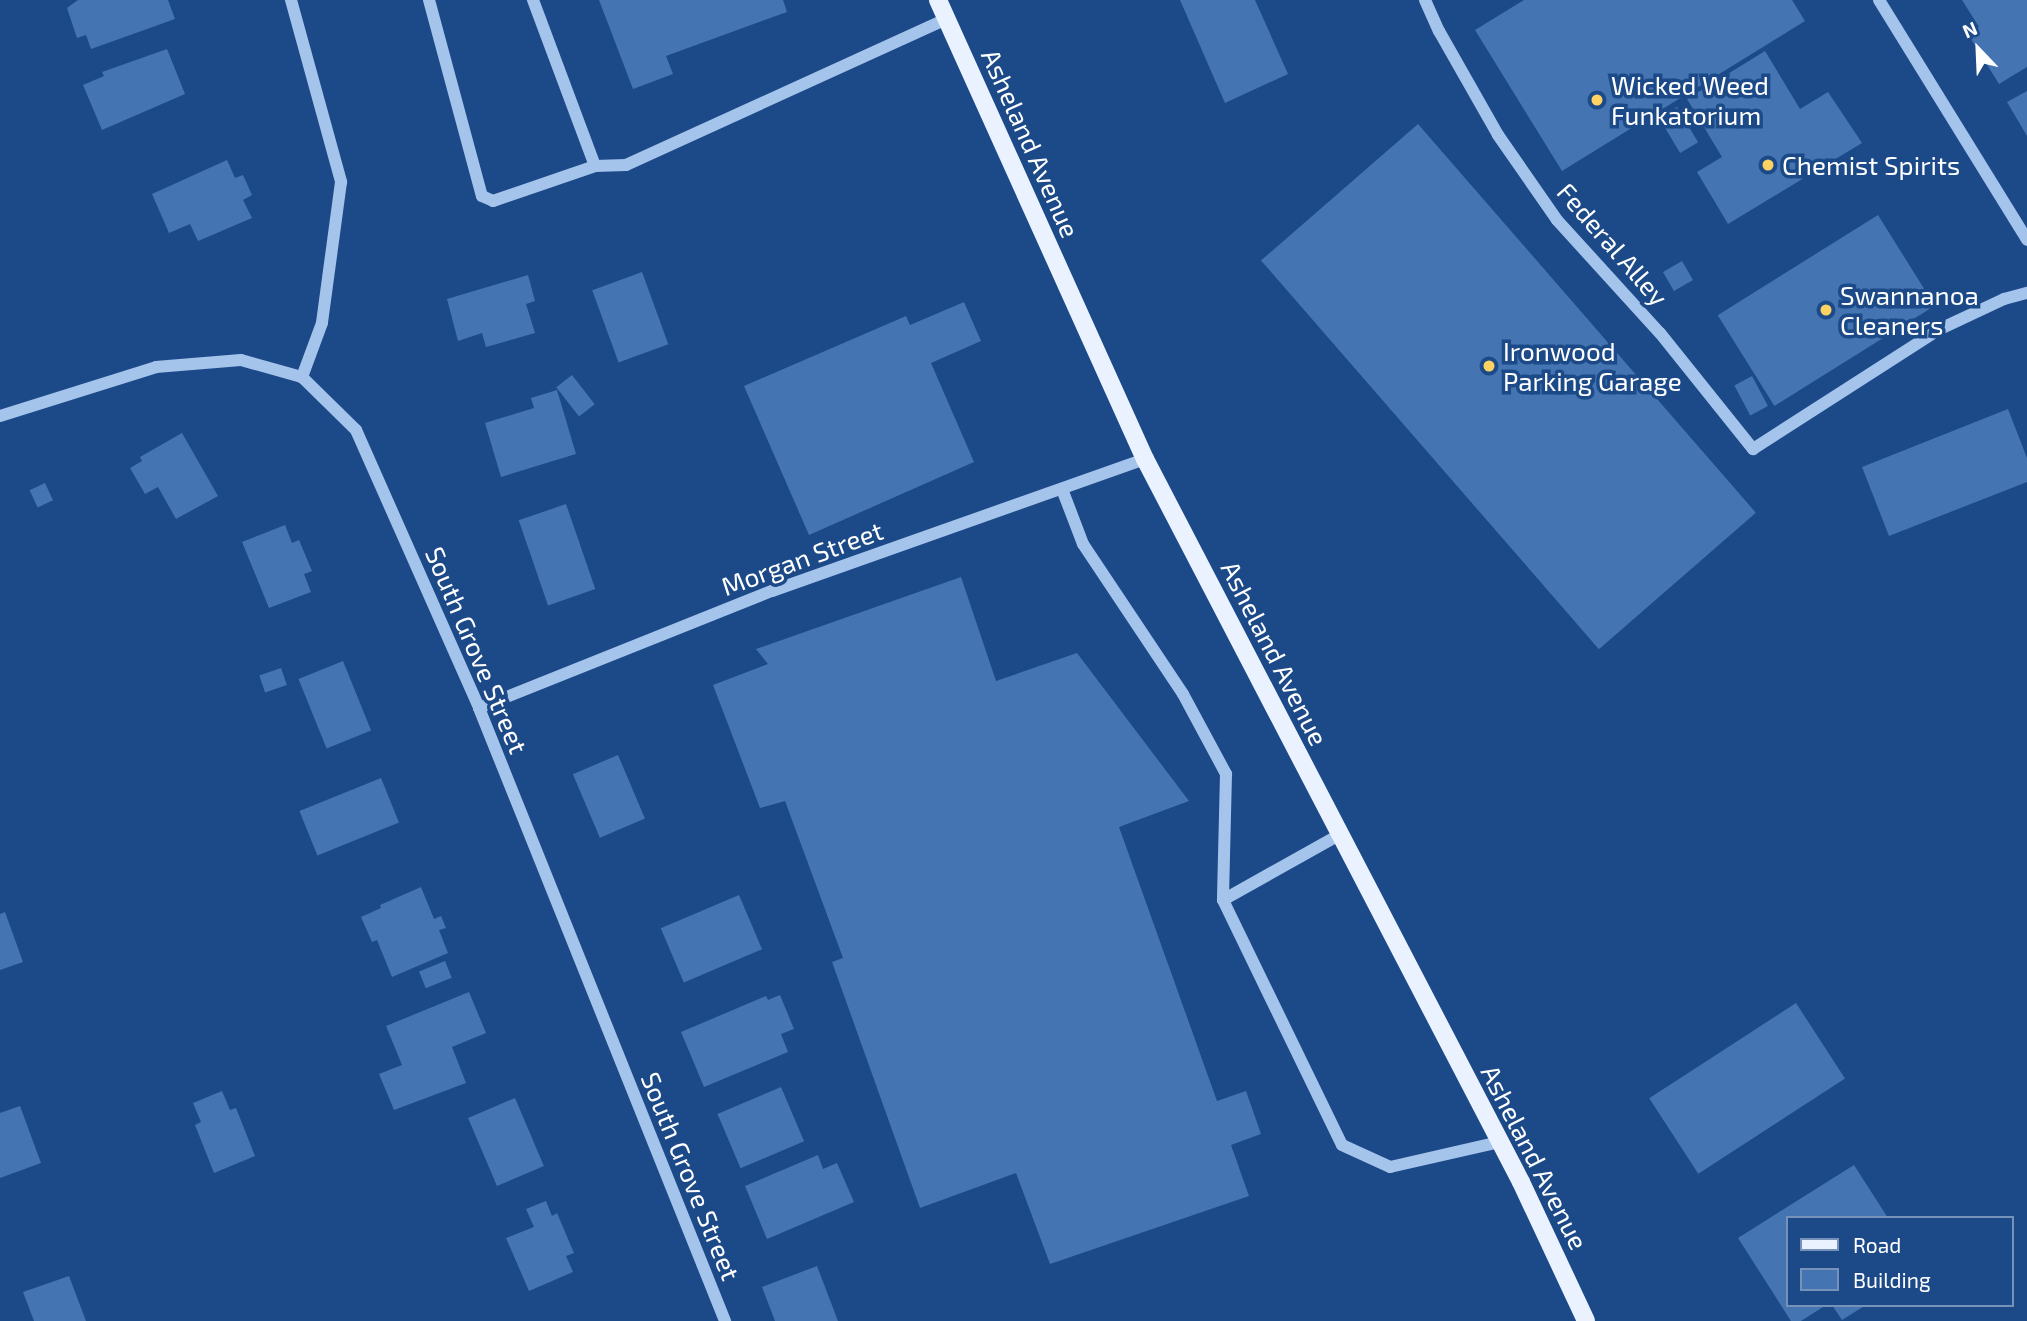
<!DOCTYPE html>
<style>
body{margin:0}
#map{position:relative;width:2027px;height:1321px;overflow:hidden;background:#1c4a88;font-family:"Exo 2",sans-serif}
div>[style]{position:absolute}
.building>*{inset:0;background:#4474b1;transform-origin:0 0}
.minor>*{height:12px;margin:-6px;padding:0 6px;transform-origin:6px;border-radius:6px;background:#a5c4ec}
.major>*{height:18px;margin:-9px;padding:0 9px;transform-origin:9px;border-radius:9px;background:#eaf2ff}
.dots>*{width:19px;height:19px;translate:-50% -50%;box-sizing:border-box;border:4px solid #1c4a88;border-radius:50%}
span{translate:-50% -50%;white-space:nowrap;text-align:center;line-height:1.15;-webkit-text-stroke:7px #1c4a88;paint-order:stroke}
.poi-label{font-size:26px;color:#fff}
.left{translate:0 -50%;text-align:left}
.street-label{font-size:26px;color:#fff}
.legend{position:absolute;left:1786px;top:1216px;width:228px;height:91px;box-sizing:border-box;background:#1c4a88;border:2px solid #7792b8;margin:0;padding:9px 12px;list-style:none;font-size:21px;color:#fff}
.legend li{display:flex;align-items:center;gap:14px;height:35px}
.legend b{width:35px;border:2px solid #7792b8}
.north{position:absolute;left:1943px;top:14px;width:70px;height:70px;-webkit-text-stroke:5px #1c4a88;paint-order:stroke;rotate:337deg;font-size:19px;font-weight:700;line-height:28px;text-align:center;color:#fff}
.north::after{content:'';display:block;margin:auto;width:24px;height:32px;background:#fff;clip-path:polygon(50% 0,100% 100%,50% 72%,0 100%)}
</style>
<div id="map">
<div class="building">
<i style="clip-path:polygon(78px 0,168px 0,175px 19px,91px 49px,86px 35px,77px 38px,67px 8px)"></i>
<i style="clip-path:polygon(599px 0,783px 0,787px 12px,666px 56px,673px 74px,633px 89px)"></i>
<i style="clip-path:polygon(1180px 0,1255px 0,1288px 74px,1225px 103px)"></i>
<i style="clip-path:polygon(1524px 0,1792px 0,1805px 21px,1562px 171px,1475px 30px)"></i>
<i style="clip-path:polygon(1962px 0,2027px 0,2027px 67px,1999px 84px,1968px 34px,1979px 27px)"></i>
<i style="clip-path:polygon(167px 49px,185px 94px,102px 130px,83px 85px,104px 76px,102px 72px)"></i>
<i style="clip-path:polygon(1765px 51px,1800px 109px,1828px 92px,1862px 143px,1728px 224px,1697px 172px,1722px 157px,1687px 99px)"></i>
<i style="clip-path:polygon(2027px 91px,2027px 136px,2007px 102px)"></i>
<i style="left:1677px;top:107px;width:41px;height:21px;rotate:59deg"></i>
<i style="left:1418px;top:124px;width:515px;height:208px;rotate:49deg"></i>
<i style="clip-path:polygon(227px 160px,235px 178px,243px 175px,252px 195px,243px 200px,252px 218px,198px 241px,190px 224px,169px 233px,152px 194px)"></i>
<i style="left:1878px;top:215px;width:107px;height:189px;rotate:58deg"></i>
<i style="left:1682px;top:261px;width:22px;height:22px;rotate:60deg"></i>
<i style="left:642px;top:272px;width:77px;height:53px;rotate:70deg"></i>
<i style="clip-path:polygon(528px 275px,535px 301px,526px 304px,535px 333px,486px 347px,482px 333px,458px 341px,447px 299px)"></i>
<i style="clip-path:polygon(964px 302px,981px 341px,931px 363px,974px 462px,809px 535px,744px 386px,906px 316px,910px 325px)"></i>
<i style="left:572px;top:375px;width:37px;height:20px;rotate:52deg"></i>
<i style="left:1752px;top:376px;width:34px;height:20px;rotate:62deg"></i>
<i style="clip-path:polygon(557px 390px,576px 454px,501px 477px,485px 423px,534px 408px,531px 398px)"></i>
<i style="clip-path:polygon(2008px 409px,2027px 458px,2027px 482px,1889px 536px,1862px 467px)"></i>
<i style="clip-path:polygon(182px 433px,218px 496px,176px 519px,158px 487px,145px 494px,130px 468px,142px 461px,140px 457px)"></i>
<i style="left:45px;top:483px;width:19px;height:17px;rotate:65deg"></i>
<i style="left:566px;top:504px;width:90px;height:50px;rotate:71deg"></i>
<i style="clip-path:polygon(285px 525px,292px 543px,299px 540px,312px 571px,304px 574px,311px 592px,269px 608px,242px 542px)"></i>
<i style="clip-path:polygon(961px 577px,996px 681px,1077px 653px,1189px 801px,1119px 827px,1217px 1101px,1246px 1091px,1261px 1134px,1231px 1145px,1249px 1196px,1050px 1264px,1016px 1173px,920px 1208px,832px 962px,843px 958px,785px 801px,760px 808px,713px 685px,768px 664px,756px 649px)"></i>
<i style="left:343px;top:661px;width:75px;height:48px;rotate:68deg"></i>
<i style="left:281px;top:668px;width:18px;height:23px;rotate:71deg"></i>
<i style="left:618px;top:755px;width:69px;height:49px;rotate:67deg"></i>
<i style="left:381px;top:778px;width:48px;height:88px;rotate:68deg"></i>
<i style="clip-path:polygon(421px 887px,434px 919px,441px 916px,446px 928px,439px 930px,448px 953px,392px 977px,377px 940px,372px 942px,361px 917px,381px 908px,380px 905px)"></i>
<i style="left:739px;top:895px;width:59px;height:85px;rotate:67deg"></i>
<i style="clip-path:polygon(5px 912px,23px 962px,0 970px,0 914px)"></i>
<i style="left:445px;top:961px;width:18px;height:28px;rotate:68deg"></i>
<i style="clip-path:polygon(469px 992px,486px 1033px,452px 1047px,466px 1083px,394px 1110px,379px 1074px,402px 1065px,386px 1026px)"></i>
<i style="clip-path:polygon(780px 995px,794px 1029px,781px 1034px,788px 1052px,704px 1087px,681px 1032px,766px 996px,768px 1000px)"></i>
<i style="left:1796px;top:1003px;width:90px;height:175px;rotate:57deg"></i>
<i style="left:781px;top:1087px;width:59px;height:69px;rotate:67deg"></i>
<i style="clip-path:polygon(222px 1091px,230px 1110px,236px 1108px,255px 1156px,214px 1173px,195px 1125px,201px 1122px,193px 1103px)"></i>
<i style="left:515px;top:1098px;width:74px;height:51px;rotate:67deg"></i>
<i style="clip-path:polygon(20px 1106px,41px 1163px,0 1178px,0 1113px)"></i>
<i style="clip-path:polygon(818px 1155px,823px 1169px,837px 1163px,854px 1202px,767px 1239px,745px 1186px)"></i>
<i style="clip-path:polygon(1854px 1165px,1888px 1218px,1787px 1218px,1787px 1305px,1826px 1305px,1801px 1321px,1791px 1321px,1738px 1238px)"></i>
<i style="clip-path:polygon(546px 1201px,552px 1216px,557px 1213px,574px 1253px,566px 1256px,573px 1272px,529px 1291px,506px 1238px,534px 1227px,526px 1209px)"></i>
<i style="clip-path:polygon(817px 1266px,838px 1321px,775px 1321px,762px 1287px)"></i>
<i style="clip-path:polygon(69px 1276px,86px 1321px,34px 1321px,23px 1292px)"></i>
<i style="clip-path:polygon(1832px 1305px,1866px 1305px,1842px 1320px)"></i>
</div>
<div class="minor">
<i style="left:291px;top:0;width:189px;rotate:74.6deg"></i>
<i style="left:341px;top:182px;width:142px;rotate:97.7deg"></i>
<i style="left:322px;top:323px;width:58px;rotate:110.3deg"></i>
<i style="left:302px;top:377px;width:76px;rotate:44.5deg"></i>
<i style="left:356px;top:430px;width:304px;rotate:66.1deg"></i>
<i style="left:479px;top:708px;width:661px;rotate:68.13deg"></i>
<i style="left:429px;top:0;width:203px;rotate:74.9deg"></i>
<i style="left:482px;top:196px;width:12px;rotate:24deg"></i>
<i style="left:493px;top:201px;width:108px;rotate:-18.9deg"></i>
<i style="left:533px;top:0;width:177px;rotate:69.5deg"></i>
<i style="left:595px;top:166px;width:31px;rotate:-2deg"></i>
<i style="left:626px;top:165px;width:352px;rotate:-24.5deg"></i>
<i style="left:1425px;top:0;width:34px;rotate:66deg"></i>
<i style="left:1439px;top:31px;width:120px;rotate:60.4deg"></i>
<i style="left:1498px;top:135px;width:103px;rotate:55.2deg"></i>
<i style="left:1557px;top:220px;width:153px;rotate:47.7deg"></i>
<i style="left:1660px;top:333px;width:149px;rotate:51.3deg"></i>
<i style="left:1753px;top:449px;width:222px;rotate:-32.7deg"></i>
<i style="left:1940px;top:329px;width:71px;rotate:-25.1deg"></i>
<i style="left:2004px;top:299px;width:24px;rotate:-15deg"></i>
<i style="left:1879px;top:0;width:282px;rotate:58.3deg"></i>
<i style="left:0;top:416px;width:164px;rotate:-17.4deg"></i>
<i style="left:156px;top:367px;width:85px;rotate:-4.7deg"></i>
<i style="left:241px;top:360px;width:63px;rotate:15.6deg"></i>
<i style="left:1062px;top:489px;width:59px;rotate:69.1deg"></i>
<i style="left:1083px;top:544px;width:180px;rotate:56.3deg"></i>
<i style="left:1183px;top:694px;width:91px;rotate:61.7deg"></i>
<i style="left:1226px;top:774px;width:126px;rotate:91.4deg"></i>
<i style="left:1223px;top:900px;width:272px;rotate:64.1deg"></i>
<i style="left:1342px;top:1145px;width:53px;rotate:24.6deg"></i>
<i style="left:1390px;top:1167px;width:113px;rotate:-12.8deg"></i>
<i style="left:479px;top:708px;width:315px;rotate:-21.8deg"></i>
<i style="left:772px;top:591px;width:396px;rotate:-19.5deg"></i>
<i style="left:1223px;top:900px;width:133px;rotate:-29.3deg"></i>
</div>
<div class="major">
<i style="left:938px;top:0;width:504px;rotate:65.73deg"></i>
<i style="left:1145px;top:459px;width:815px;rotate:62.52deg"></i>
<i style="left:1521px;top:1182px;width:153px;rotate:64.9deg"></i>
</div>
<div class="dots">
<i style="left:1597px;top:100px;background:#fdd262"></i>
<i style="left:1768px;top:165px;background:#fdd262"></i>
<i style="left:1826px;top:310px;background:#fdd262"></i>
<i style="left:1489px;top:366px;background:#fdd262"></i>
</div>
<div class="poi-label">
<span class="left" style="left:1611px;top:100px">Wicked Weed<br>Funkatorium</span>
<span class="left" style="left:1782px;top:165px">Chemist Spirits</span>
<span class="left" style="left:1840px;top:310px">Swannanoa<br>Cleaners</span>
<span class="left" style="left:1503px;top:366px">Ironwood<br>Parking Garage</span>
</div>
<div class="street-label">
<span style="left:1031px;top:143px;rotate:66deg">Asheland Avenue</span>
<span style="left:1613px;top:244px;rotate:49deg">Federal Alley</span>
<span style="left:802px;top:558px;rotate:-20deg">Morgan Street</span>
<span style="left:477px;top:650px;rotate:67deg">South Grove Street</span>
<span style="left:1275px;top:653px;rotate:63deg">Asheland Avenue</span>
<span style="left:1535px;top:1157px;rotate:63deg">Asheland Avenue</span>
<span style="left:691px;top:1176px;rotate:68deg">South Grove Street</span>
</div>
<ul class="legend">
<li><b style="height:9px;background:#eaf2ff"></b>Road</li>
<li><b style="height:19px;background:#4474b1"></b>Building</li>
</ul>
<div class="north">N</div>
</div>
